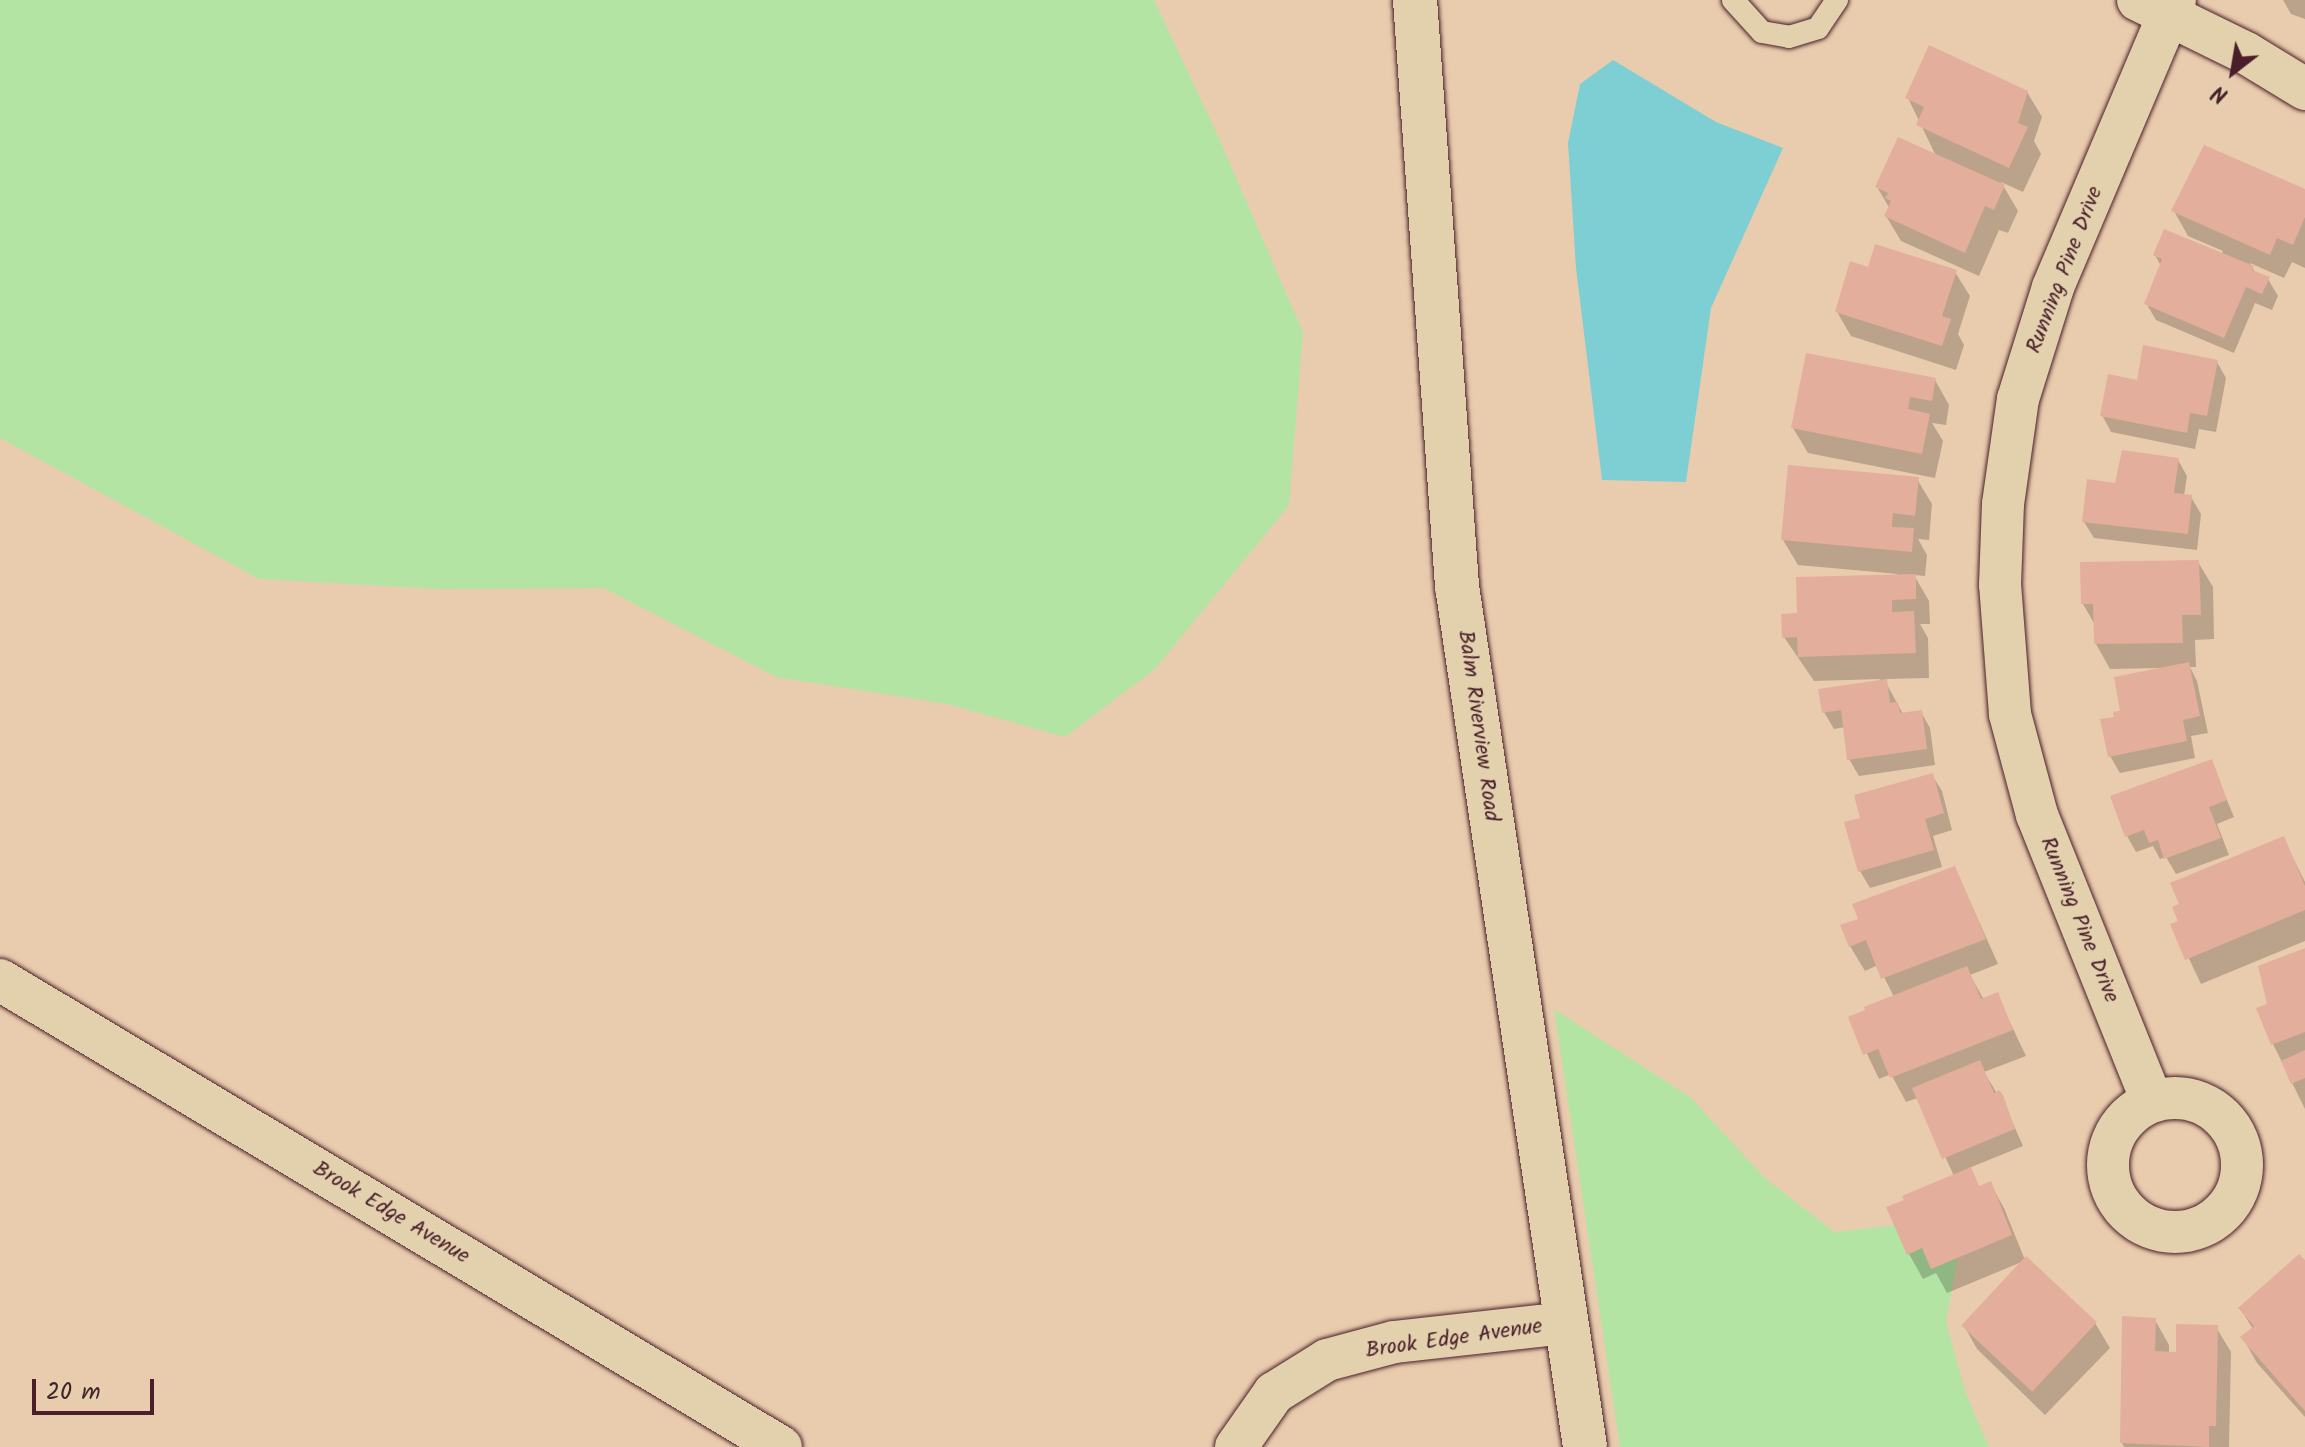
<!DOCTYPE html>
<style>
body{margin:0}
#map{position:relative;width:2305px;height:1447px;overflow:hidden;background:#e9ccad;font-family:Kalam,sans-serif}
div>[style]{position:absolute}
.green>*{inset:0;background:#b3e4a4}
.water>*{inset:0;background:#7ecfd4}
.shadow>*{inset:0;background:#0003}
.building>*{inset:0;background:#e3ae9b;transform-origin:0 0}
.roads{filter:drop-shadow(0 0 2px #4a1f2b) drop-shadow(0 0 2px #4a1f2b)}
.lane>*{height:22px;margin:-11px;padding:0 11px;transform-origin:11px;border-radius:11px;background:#e3d1ae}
.street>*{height:42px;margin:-21px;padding:0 21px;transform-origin:21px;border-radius:21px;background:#e3d1ae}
.street>.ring{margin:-21px;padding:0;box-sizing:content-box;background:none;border:42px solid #e3d1ae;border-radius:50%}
.secondary>*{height:44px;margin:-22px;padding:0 22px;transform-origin:22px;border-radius:22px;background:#e3d1ae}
span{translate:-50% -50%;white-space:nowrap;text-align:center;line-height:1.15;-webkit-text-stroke:7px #e3d1ae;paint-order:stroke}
.street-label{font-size:22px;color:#4a1f2b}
.north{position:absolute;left:2193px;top:32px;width:80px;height:80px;-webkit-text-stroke:6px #e3d1ae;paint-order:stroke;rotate:211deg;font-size:22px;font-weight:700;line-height:32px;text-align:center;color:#4a1f2b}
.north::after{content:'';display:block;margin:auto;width:28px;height:36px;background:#4a1f2b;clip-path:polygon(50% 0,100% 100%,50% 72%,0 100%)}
.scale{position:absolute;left:32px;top:1379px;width:122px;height:36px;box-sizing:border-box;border:4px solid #4a1f2b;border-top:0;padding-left:10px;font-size:24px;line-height:28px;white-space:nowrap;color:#4a1f2b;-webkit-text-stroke:6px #e3d1ae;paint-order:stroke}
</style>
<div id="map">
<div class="green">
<i style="clip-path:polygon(0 0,1154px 0,1218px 136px,1303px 332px,1289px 505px,1155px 669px,1065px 737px,947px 704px,776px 677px,604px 588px,440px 589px,259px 579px,0 438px)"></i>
<i style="clip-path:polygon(1554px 1009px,1690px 1097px,1765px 1178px,1834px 1232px,1896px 1225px,1958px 1256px,1946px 1322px,1966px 1394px,1989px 1447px,1620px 1447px)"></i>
</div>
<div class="water">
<i style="clip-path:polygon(1613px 60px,1716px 122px,1783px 148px,1711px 308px,1686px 482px,1602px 480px,1576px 268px,1568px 143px,1580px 84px)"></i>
</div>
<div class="shadow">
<i style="clip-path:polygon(2283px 0,2305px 0,2305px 19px,2291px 14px)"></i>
<i style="clip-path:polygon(2027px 92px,2042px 117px,2034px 141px,2041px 154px,2023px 192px,2001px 182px,2018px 211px,2008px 233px,1999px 230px,1979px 276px,1901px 241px,1886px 216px,1890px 209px,1877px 187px,1936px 156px,1908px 98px)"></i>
<i style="clip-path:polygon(2305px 191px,2305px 268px,2292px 262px,2284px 278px,2250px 263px,2256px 274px,2268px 279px,2278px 296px,2272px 310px,2255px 303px,2234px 353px,2156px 320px,2146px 303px,2161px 266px,2155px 255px,2221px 255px,2223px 251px,2188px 236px,2174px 211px)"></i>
<i style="clip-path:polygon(1869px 270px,1955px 272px,1970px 296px,1958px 334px,1964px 345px,1956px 370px,1851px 336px,1837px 312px)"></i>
<i style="clip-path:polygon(2217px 362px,2226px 378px,2216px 432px,2199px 429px,2195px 449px,2111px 432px,2102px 415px)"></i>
<i style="clip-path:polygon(1935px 380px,1949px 405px,1946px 425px,1932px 423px,1943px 441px,1935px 478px,1808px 453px,1793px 428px)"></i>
<i style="clip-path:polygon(2178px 460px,2187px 476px,2184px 496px,2191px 497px,2201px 514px,2197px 550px,2094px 538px,2084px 522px,2117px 485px)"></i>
<i style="clip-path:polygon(1917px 479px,1932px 504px,1929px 540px,1918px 539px,1927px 555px,1925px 576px,1914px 575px,1929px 601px,1930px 624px,1920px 624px,1928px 638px,1929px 678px,1884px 679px,1903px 714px,1921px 712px,1930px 728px,1935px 765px,1859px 776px,1849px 759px,1845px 727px,1834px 729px,1824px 712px,1881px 679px,1814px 681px,1784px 637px,1799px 614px,1898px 574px,1798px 565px,1783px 540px)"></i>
<i style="clip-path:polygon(2198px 562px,2213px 587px,2214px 639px,2195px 640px,2196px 667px,2190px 667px,2197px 681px,2208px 733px,2191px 736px,2195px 758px,2120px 773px,2110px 756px,2116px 719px,2159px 668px,2110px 669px,2096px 644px,2095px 625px,2083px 604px)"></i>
<i style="clip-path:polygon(2211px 762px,2234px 817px,2217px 824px,2229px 855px,2176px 874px,2166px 857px,2160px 859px,2153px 846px,2136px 852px,2127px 836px)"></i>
<i style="clip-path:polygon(1932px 775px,1942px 791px,1952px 830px,1933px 836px,1942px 867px,1870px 888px,1860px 871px,1862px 819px)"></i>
<i style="clip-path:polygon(2283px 838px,2305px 882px,2305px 941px,2201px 984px,2173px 925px)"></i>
<i style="clip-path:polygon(1955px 868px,1998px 964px,1970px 975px,1984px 1000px,1997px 995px,2026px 1056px,1984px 1072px,2007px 1110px,2023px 1146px,1969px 1168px,1980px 1188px,1990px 1183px,2004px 1208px,2025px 1260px,2095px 1323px,2110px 1348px,2045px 1415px,1977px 1349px,1963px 1324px,2024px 1261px,1947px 1293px,1936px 1273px,1923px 1279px,1909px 1254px,1889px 1208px,1954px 1176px,1918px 1098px,1906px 1102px,1891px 1074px,1879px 1079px,1850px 1018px,1894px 997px,1878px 965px,1865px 971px,1850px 946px,1861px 921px)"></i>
<i style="clip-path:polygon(2305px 950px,2305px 1109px,2273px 1044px,2270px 1005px)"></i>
<i style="clip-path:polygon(2305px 1263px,2305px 1417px,2257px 1363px,2243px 1338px,2253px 1329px,2240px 1308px)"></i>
<i style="clip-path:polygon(2155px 1320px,2169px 1345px,2169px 1353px,2178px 1354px,2216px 1327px,2231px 1352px,2229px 1447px,2124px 1447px,2122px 1443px)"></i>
</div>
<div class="building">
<i style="clip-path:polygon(1929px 45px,2028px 91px,2018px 123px,2028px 127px,2009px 168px,1916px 125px,1924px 107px,1905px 98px)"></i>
<i style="clip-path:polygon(1898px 137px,2005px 185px,1994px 210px,1985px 206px,1965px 253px,1884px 216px,1891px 201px,1885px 198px,1888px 193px,1875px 187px)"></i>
<i style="clip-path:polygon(2204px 145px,2305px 189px,2305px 217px,2293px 245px,2277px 238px,2270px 255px,2171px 211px)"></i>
<i style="clip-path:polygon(2164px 229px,2254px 266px,2252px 270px,2270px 277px,2262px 294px,2246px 287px,2224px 338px,2144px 304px,2162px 259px,2153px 255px)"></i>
<i style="clip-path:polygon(1875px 244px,1957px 270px,1942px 316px,1951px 319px,1942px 346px,1835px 312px,1850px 261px,1868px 267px)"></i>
<i style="clip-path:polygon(2143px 345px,2218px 360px,2207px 416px,2190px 413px,2187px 433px,2100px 416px,2108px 374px,2137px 380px)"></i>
<i style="clip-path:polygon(1806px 353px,1936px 378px,1932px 401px,1910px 397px,1908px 409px,1930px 414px,1922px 454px,1791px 428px)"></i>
<i style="clip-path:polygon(2122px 450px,2179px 458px,2174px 493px,2192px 495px,2188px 534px,2082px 522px,2087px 479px,2115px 483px)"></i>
<i style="clip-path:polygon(1788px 465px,1919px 477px,1915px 516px,1893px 513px,1892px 527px,1914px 528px,1912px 552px,1781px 540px)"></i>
<i style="clip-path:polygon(2199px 560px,2201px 615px,2182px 615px,2183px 643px,2094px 644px,2093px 604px,2081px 604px,2080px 562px)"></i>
<i style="clip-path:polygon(1916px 574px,1916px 599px,1892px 600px,1892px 612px,1914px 611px,1916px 653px,1798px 657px,1797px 637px,1782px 638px,1781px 614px,1797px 613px,1796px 577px)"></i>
<i style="clip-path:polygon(2189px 662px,2200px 716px,2183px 720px,2187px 741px,2108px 757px,2100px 719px,2114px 717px,2113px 712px,2120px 711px,2114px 677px)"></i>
<i style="clip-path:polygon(1887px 679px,1890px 703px,1898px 702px,1900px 713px,1922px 710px,1927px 749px,1847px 760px,1841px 710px,1822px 713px,1818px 689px)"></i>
<i style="clip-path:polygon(2212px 759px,2227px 800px,2209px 807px,2221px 838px,2164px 859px,2158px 840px,2149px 843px,2144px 830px,2125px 837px,2110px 796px)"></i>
<i style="clip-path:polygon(1933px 773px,1944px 813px,1925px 819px,1934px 850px,1858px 872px,1844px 822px,1860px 818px,1854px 795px)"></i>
<i style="clip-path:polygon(2284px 836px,2305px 886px,2305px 910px,2185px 960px,2170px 924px,2178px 921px,2172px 907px,2179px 904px,2170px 883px)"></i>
<i style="clip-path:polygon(1955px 866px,1986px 939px,1881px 979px,1866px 940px,1849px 947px,1840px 925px,1858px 919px,1852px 904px)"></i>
<i style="clip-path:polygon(2305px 948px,2305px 1032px,2271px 1045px,2256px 1008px,2267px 1004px,2258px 966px)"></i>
<i style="clip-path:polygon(1967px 966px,1981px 999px,1998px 992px,2013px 1030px,1890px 1078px,1878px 1049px,1863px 1055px,1848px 1017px,1865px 1010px,1864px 1007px)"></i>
<i style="clip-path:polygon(2305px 1050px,2305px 1078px,2291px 1084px,2281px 1061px)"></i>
<i style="clip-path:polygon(1980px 1060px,1994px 1093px,1999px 1090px,2003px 1095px,2015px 1129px,1942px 1159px,1912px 1088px)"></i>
<i style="clip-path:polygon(1971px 1167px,1979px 1186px,1991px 1181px,2012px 1235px,1931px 1269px,1922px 1248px,1907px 1255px,1886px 1207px,1904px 1200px,1902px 1196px)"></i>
<i style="clip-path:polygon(2299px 1254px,2305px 1260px,2305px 1411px,2240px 1337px,2254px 1326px,2238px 1308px)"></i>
<i style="left:2026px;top:1256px;width:97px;height:95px;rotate:43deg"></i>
<i style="clip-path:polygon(2122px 1316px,2156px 1318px,2155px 1351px,2176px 1352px,2176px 1324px,2218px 1325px,2216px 1426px,2209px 1426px,2209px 1447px,2120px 1443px)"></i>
</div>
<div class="roads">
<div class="lane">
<i style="left:1733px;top:0;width:43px;rotate:47.8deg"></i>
<i style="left:1762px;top:32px;width:27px;rotate:10deg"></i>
<i style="left:1789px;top:37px;width:30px;rotate:-17deg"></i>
<i style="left:1818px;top:28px;width:34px;rotate:-56deg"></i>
</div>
<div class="street">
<i style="left:2138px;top:0;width:120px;rotate:26.1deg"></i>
<i style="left:2246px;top:53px;width:69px;rotate:31.4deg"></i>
<i style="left:0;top:980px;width:910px;rotate:30.88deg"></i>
<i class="ring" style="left:2108px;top:1098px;width:92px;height:92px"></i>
<i style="left:2152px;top:1101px;width:308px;rotate:-111.9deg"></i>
<i style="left:2037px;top:815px;width:105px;rotate:-105deg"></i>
<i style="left:2010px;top:714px;width:129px;rotate:-94.4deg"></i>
<i style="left:2000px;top:585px;width:81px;rotate:-87.9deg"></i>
<i style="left:2003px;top:504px;width:106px;rotate:-81.9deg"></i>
<i style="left:2018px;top:399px;width:117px;rotate:-72.6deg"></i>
<i style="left:2053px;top:287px;width:312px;rotate:-67deg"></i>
<i style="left:1236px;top:1447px;width:66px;rotate:-54.9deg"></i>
<i style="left:1274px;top:1393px;width:62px;rotate:-31.9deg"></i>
<i style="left:1327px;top:1360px;width:69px;rotate:-15deg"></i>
<i style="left:1394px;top:1342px;width:173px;rotate:-6.3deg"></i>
</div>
<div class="secondary">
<i style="left:1415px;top:0;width:588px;rotate:85.9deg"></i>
<i style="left:1457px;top:586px;width:870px;rotate:81.54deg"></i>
</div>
</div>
<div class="street-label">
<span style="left:2065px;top:270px;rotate:-69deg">Running Pine Drive</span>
<span style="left:1478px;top:726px;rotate:82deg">Balm Riverview Road</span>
<span style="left:2079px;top:920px;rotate:68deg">Running Pine Drive</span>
<span style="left:391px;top:1213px;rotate:31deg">Brook Edge Avenue</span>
<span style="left:1454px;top:1339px;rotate:-8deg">Brook Edge Avenue</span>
</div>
<div class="north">N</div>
<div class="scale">20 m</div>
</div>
